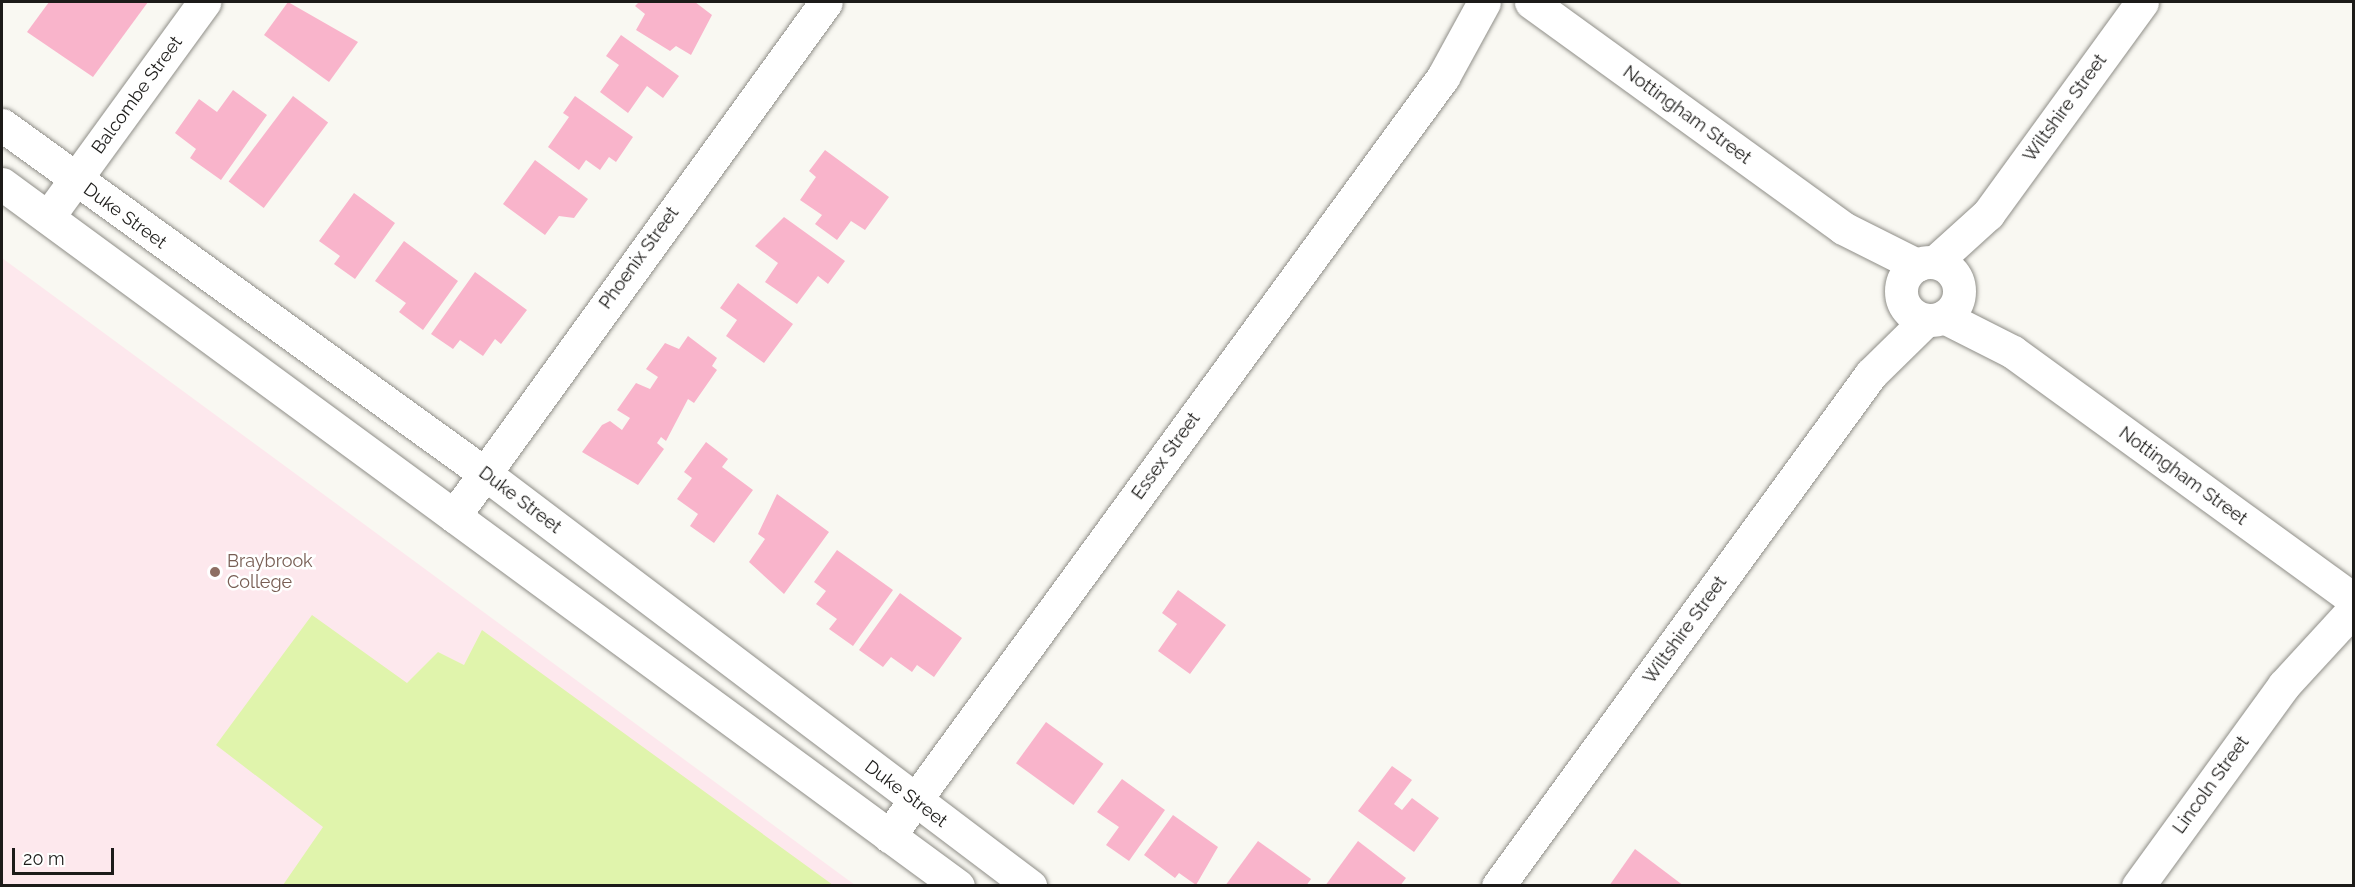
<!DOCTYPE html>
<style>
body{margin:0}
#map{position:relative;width:2355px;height:887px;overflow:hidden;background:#f9f8f2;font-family:Raleway,sans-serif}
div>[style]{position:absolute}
.education>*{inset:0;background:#fde8ed}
.green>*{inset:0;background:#e0f4ac}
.building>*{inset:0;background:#f9b4cb;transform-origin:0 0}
.roads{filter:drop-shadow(0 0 2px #8f8e88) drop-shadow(0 0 2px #8f8e88)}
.minor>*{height:33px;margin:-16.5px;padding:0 16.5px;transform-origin:16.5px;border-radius:16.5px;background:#fff}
.minor>.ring{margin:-16.5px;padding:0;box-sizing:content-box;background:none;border:33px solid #fff;border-radius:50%}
.tertiary>*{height:33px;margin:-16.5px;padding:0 16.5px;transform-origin:16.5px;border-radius:16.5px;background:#fff}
.dots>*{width:16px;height:16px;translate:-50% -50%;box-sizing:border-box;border:3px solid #fff;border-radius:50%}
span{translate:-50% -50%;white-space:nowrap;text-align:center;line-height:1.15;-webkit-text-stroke:5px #fff;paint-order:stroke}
.street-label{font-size:18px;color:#1c1b19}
.education-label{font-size:18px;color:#785e54}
.left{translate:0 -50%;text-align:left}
.frame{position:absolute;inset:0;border:3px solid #1c1b19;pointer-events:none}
.scale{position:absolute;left:12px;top:848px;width:102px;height:27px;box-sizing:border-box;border:3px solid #1c1b19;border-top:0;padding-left:8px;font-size:18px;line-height:21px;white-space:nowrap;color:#1c1b19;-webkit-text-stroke:4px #fff;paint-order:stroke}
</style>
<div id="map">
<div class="education">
<i style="clip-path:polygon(2px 258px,855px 885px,2px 885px)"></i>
</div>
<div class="green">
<i style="clip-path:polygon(312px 615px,407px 683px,438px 652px,464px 665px,482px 630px,833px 885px,283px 885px,323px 827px,216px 745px)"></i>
</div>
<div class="building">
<i style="clip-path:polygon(49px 2px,148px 2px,93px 77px,27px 32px)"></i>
<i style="clip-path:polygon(288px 2px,358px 42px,329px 82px,264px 35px)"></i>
<i style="clip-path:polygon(639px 2px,695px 2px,712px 15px,691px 55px,676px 46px,670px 51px,636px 30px,645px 14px,635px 6px)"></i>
<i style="clip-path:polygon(621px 35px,679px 76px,663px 98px,647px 86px,628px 113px,600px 92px,619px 65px,606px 56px)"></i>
<i style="clip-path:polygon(233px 90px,267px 115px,221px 180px,190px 158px,196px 149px,175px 133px,199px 99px,217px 112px)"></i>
<i style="left:293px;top:96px;width:44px;height:107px;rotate:37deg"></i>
<i style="clip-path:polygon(575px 96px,633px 137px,616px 162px,609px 157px,600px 170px,586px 160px,579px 170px,548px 147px,569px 117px,563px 113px)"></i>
<i style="clip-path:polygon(825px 150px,889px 197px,865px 230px,851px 221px,837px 240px,815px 224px,822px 215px,800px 200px,816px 177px,809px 171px)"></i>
<i style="clip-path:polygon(535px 160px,588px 199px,574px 218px,559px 216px,545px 235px,503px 204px)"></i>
<i style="clip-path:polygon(354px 193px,395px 223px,355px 279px,334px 264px,340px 256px,319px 241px)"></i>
<i style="clip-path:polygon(784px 217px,845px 261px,828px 284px,818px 276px,797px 304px,765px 282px,778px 263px,755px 246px)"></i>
<i style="clip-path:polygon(404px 241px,458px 281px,423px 330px,399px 312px,406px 303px,375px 281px)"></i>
<i style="clip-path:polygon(475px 272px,527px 310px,501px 344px,495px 339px,483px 356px,460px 340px,453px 349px,431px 334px)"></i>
<i style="clip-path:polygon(738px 283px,793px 324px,764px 363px,726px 336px,737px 320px,720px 308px)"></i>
<i style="clip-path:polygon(688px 336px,717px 358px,712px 366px,717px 370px,694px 403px,688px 399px,666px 441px,661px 437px,657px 443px,664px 449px,638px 485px,582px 452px,602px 425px,610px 421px,622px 430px,630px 418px,617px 410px,636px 383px,650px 389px,658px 377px,646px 369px,665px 343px,679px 349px)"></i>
<i style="clip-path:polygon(706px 442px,728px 459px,722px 467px,753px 490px,714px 543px,690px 526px,698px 514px,677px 499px,692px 478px,684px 472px)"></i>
<i style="clip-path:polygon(777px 494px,829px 532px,784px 594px,749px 562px,765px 539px,758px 534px)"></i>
<i style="clip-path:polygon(837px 550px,893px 590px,853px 646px,829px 629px,837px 619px,816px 604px,826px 591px,814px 582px)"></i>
<i style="clip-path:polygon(1178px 590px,1226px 625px,1190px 674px,1158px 651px,1177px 624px,1162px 613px)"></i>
<i style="clip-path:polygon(900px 593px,962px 638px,934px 677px,917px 665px,912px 672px,891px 657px,883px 667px,859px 650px)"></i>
<i style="left:1046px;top:722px;width:71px;height:51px;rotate:36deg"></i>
<i style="clip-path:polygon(1392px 766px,1412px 780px,1394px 804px,1402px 810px,1412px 798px,1439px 818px,1414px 852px,1358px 811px)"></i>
<i style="clip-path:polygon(1122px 779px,1165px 810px,1129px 861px,1106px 845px,1119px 827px,1097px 812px)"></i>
<i style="clip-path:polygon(1173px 815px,1218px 847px,1196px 885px,1179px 873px,1175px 878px,1144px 855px)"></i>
<i style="clip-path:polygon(1258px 841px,1311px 879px,1306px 886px,1225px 886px)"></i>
<i style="clip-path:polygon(1358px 841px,1406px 878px,1400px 886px,1325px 886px)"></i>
<i style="clip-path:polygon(1635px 849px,1684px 886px,1609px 886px)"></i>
</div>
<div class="roads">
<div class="minor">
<i style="left:1531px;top:2px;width:385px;rotate:35.9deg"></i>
<i style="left:1843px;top:228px;width:83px;rotate:26.6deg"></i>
<i style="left:48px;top:217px;width:266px;rotate:-54deg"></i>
<i class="ring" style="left:1901px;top:262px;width:25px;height:25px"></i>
<i style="left:1935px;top:262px;width:72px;rotate:-42.2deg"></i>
<i style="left:1988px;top:214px;width:262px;rotate:-54deg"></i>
<i style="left:1944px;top:317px;width:77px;rotate:26.9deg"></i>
<i style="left:2013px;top:352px;width:422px;rotate:36deg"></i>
<i style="left:454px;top:516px;width:634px;rotate:-54.11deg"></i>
<i style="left:889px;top:836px;width:940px;rotate:-53.87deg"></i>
<i style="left:1443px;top:77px;width:85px;rotate:-61.3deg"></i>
<i style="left:1498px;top:886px;width:633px;rotate:-53.93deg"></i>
<i style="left:1871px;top:374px;width:77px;rotate:-44.5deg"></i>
<i style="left:2138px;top:886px;width:248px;rotate:-54deg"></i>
<i style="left:2284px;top:685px;width:103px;rotate:-47.4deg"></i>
</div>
<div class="tertiary">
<i style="left:2px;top:125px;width:594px;rotate:35.83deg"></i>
<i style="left:484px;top:473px;width:685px;rotate:37.1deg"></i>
<i style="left:2px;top:184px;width:1186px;rotate:36.29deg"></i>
</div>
</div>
<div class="dots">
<i style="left:215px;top:572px;background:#8d6e63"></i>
</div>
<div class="street-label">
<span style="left:137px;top:95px;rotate:-54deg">Balcombe Street</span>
<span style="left:2065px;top:108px;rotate:-54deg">Wiltshire Street</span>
<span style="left:1687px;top:115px;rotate:36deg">Nottingham Street</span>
<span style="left:125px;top:216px;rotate:36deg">Duke Street</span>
<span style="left:639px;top:258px;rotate:-54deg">Phoenix Street</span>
<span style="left:1166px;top:456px;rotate:-54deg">Essex Street</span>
<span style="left:2183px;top:476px;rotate:36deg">Nottingham Street</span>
<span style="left:520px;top:500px;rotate:37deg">Duke Street</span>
<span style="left:1685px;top:630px;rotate:-54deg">Wiltshire Street</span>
<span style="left:2211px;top:785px;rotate:-54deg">Lincoln Street</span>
<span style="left:906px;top:794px;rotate:37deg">Duke Street</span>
</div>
<div class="education-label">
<span class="left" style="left:227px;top:572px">Braybrook<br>College</span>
</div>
<div class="frame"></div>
<div class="scale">20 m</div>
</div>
